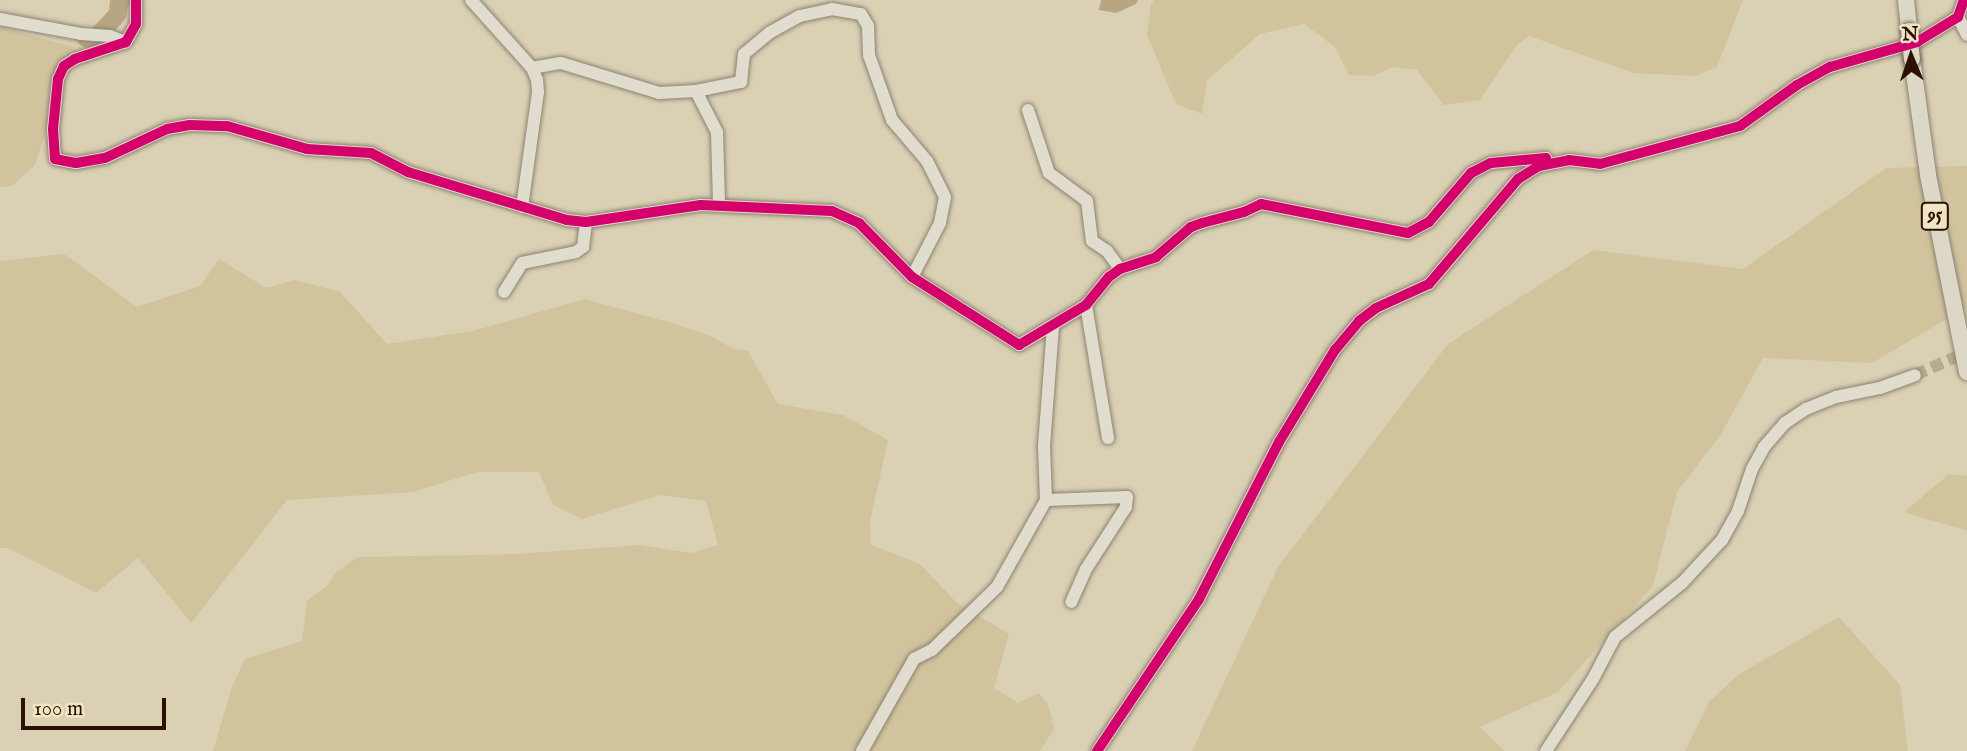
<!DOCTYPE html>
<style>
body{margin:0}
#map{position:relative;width:1967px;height:751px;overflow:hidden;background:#dad1b4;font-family:"IM FELL English",serif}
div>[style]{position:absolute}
.green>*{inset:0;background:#d1c39c}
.water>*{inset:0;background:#b8a683}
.river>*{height:18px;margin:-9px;padding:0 9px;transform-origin:9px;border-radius:9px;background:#b8a683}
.minor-tunnel>*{height:12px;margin-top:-6px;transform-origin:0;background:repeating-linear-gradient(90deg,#b8aa91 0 12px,transparent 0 18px)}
.roads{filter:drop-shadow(0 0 2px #8c8372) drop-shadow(0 0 2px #8c8372)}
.minor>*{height:12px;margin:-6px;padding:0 6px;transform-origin:6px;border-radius:6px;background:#e1ddce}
.major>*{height:16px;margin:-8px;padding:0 8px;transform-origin:8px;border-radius:8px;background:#dcd7c7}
.bridges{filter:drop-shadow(0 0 2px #746a5a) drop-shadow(0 0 2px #746a5a)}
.major-bridge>*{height:16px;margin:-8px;padding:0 8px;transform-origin:8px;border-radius:8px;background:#dcd7c7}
.cycleway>*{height:10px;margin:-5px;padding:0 5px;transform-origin:5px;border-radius:5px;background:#d6006c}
span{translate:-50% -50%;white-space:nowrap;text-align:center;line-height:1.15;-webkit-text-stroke:6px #f1e6c4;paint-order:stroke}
.shield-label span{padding:2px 5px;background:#f1e6c4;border:2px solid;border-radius:5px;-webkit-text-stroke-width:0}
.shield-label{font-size:18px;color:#2e0f03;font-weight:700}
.north{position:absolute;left:1876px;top:21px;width:70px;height:70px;-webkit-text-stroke:5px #f1e6c4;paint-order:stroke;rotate:358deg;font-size:19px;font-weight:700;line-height:28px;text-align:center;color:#2e0f03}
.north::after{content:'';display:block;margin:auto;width:24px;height:32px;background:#2e0f03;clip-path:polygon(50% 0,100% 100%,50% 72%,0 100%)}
.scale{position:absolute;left:21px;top:698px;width:145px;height:32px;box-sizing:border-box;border:4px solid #2e0f03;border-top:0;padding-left:9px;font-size:21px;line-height:24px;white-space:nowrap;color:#2e0f03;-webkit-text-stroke:5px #f1e6c4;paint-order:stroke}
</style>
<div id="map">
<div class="green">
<i style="clip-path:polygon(1154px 0,1743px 0,1717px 67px,1695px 76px,1634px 73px,1529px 36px,1517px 45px,1480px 100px,1444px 105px,1417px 70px,1392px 67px,1373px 76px,1349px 75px,1335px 47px,1304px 24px,1260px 34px,1207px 80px,1202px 114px,1176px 104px,1147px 35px,1151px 4px)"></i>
<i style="clip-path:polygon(0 27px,73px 47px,35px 165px,12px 186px,0 187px)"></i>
<i style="clip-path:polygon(1967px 166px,1967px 307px,1872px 363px,1763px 358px,1721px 434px,1677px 492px,1653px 586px,1558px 692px,1480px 727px,1505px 751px,1192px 751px,1278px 567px,1448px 344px,1593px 250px,1743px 269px,1886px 168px)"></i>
<i style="clip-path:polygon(64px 254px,137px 307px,200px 286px,219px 259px,266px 288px,295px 280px,340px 292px,387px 344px,473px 331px,585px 299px,675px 324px,711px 336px,732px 348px,748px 351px,778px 404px,843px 415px,888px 440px,870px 522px,871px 545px,920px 564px,956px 602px,1009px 634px,994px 688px,1018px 703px,1039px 693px,1048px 704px,1054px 729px,1040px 751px,213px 751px,232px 687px,245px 659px,302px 641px,307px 601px,328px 585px,337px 571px,358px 557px,517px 554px,640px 545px,691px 553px,718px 545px,706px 501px,660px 495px,582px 519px,553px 505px,539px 472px,477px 472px,413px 492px,287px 500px,191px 623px,138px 558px,96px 593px,8px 548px,0 548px,0 261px)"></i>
<i style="clip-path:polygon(1949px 474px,1967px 476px,1967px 531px,1904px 512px)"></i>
<i style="clip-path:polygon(1839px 617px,1900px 685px,1908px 751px,1685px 751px,1709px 702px,1739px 674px)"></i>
</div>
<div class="water">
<i style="clip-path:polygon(1101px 0,1138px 0,1136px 4px,1116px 13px,1099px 10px)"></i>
</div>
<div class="river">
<i style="left:86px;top:38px;width:8px;rotate:7deg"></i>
<i style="left:94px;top:39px;width:29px;rotate:-46deg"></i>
<i style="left:114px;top:18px;width:6px;rotate:-51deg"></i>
<i style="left:118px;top:13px;width:12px;rotate:-85deg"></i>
<i style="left:119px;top:1px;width:3px;rotate:-18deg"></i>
</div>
<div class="minor-tunnel">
<i style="left:1915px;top:375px;width:57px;rotate:-23.9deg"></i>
</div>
<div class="roads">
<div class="minor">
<i style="left:136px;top:0;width:24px;rotate:90deg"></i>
<i style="left:136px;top:24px;width:21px;rotate:119deg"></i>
<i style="left:126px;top:42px;width:54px;rotate:161.6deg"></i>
<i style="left:75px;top:59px;width:13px;rotate:148deg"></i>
<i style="left:64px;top:66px;width:14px;rotate:115deg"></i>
<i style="left:58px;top:79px;width:50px;rotate:95.7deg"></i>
<i style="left:53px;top:129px;width:30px;rotate:86deg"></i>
<i style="left:55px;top:159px;width:21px;rotate:11deg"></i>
<i style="left:76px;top:163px;width:29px;rotate:-10deg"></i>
<i style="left:105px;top:158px;width:68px;rotate:-25.1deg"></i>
<i style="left:167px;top:129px;width:23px;rotate:-10deg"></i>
<i style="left:190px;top:125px;width:37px;rotate:2deg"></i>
<i style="left:227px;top:126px;width:83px;rotate:16deg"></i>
<i style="left:307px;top:149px;width:64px;rotate:3.6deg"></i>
<i style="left:371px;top:153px;width:42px;rotate:27.2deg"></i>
<i style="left:408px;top:172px;width:166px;rotate:16.8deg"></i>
<i style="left:567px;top:220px;width:19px;rotate:6deg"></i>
<i style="left:586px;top:222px;width:116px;rotate:-8.4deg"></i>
<i style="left:701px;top:205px;width:131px;rotate:2.6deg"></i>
<i style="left:832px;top:211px;width:30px;rotate:24deg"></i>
<i style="left:859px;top:223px;width:76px;rotate:45.5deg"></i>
<i style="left:912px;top:277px;width:127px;rotate:32.4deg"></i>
<i style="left:1019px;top:345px;width:78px;rotate:-30.8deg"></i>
<i style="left:1086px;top:305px;width:36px;rotate:-51deg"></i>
<i style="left:1109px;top:277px;width:14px;rotate:-36deg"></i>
<i style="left:1120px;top:269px;width:38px;rotate:-18deg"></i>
<i style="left:1156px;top:257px;width:46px;rotate:-40.6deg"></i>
<i style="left:1191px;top:227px;width:12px;rotate:-20deg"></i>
<i style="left:1202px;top:223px;width:43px;rotate:-14.7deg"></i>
<i style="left:1244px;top:212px;width:19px;rotate:-25deg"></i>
<i style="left:1261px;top:204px;width:150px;rotate:11.2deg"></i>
<i style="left:1408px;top:233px;width:24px;rotate:-28deg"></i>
<i style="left:1429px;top:222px;width:65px;rotate:-49.4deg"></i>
<i style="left:1471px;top:173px;width:22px;rotate:-27deg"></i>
<i style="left:1491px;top:163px;width:55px;rotate:-5.2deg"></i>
<i style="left:1546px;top:158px;width:6px;rotate:81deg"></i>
<i style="left:471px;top:0;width:91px;rotate:48.1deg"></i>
<i style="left:532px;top:68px;width:13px;rotate:67deg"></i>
<i style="left:537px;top:80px;width:12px;rotate:85deg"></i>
<i style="left:538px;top:92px;width:116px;rotate:97.9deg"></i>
<i style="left:1958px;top:17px;width:20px;rotate:63deg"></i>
<i style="left:0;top:19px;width:82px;rotate:10.5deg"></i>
<i style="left:81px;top:34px;width:29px;rotate:4deg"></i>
<i style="left:110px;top:36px;width:17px;rotate:21deg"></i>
<i style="left:532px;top:68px;width:29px;rotate:-10deg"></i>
<i style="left:561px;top:63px;width:102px;rotate:17deg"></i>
<i style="left:659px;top:93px;width:37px;rotate:-3deg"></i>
<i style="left:696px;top:91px;width:46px;rotate:-11.3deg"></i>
<i style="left:741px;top:82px;width:28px;rotate:-84deg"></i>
<i style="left:744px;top:54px;width:33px;rotate:-40deg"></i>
<i style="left:769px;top:33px;width:35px;rotate:-29deg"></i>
<i style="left:800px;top:16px;width:33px;rotate:-12deg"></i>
<i style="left:832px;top:9px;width:29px;rotate:10deg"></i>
<i style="left:861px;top:14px;width:14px;rotate:60deg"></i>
<i style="left:868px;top:26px;width:29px;rotate:88deg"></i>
<i style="left:869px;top:55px;width:69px;rotate:70.5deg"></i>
<i style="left:892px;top:120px;width:54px;rotate:49.5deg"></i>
<i style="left:927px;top:161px;width:40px;rotate:63.4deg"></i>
<i style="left:945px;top:197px;width:26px;rotate:101deg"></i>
<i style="left:940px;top:223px;width:61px;rotate:117.4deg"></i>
<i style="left:696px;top:91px;width:46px;rotate:62.9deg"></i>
<i style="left:717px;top:132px;width:73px;rotate:88.4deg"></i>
<i style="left:1028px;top:110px;width:66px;rotate:71.6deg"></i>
<i style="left:1049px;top:173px;width:47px;rotate:36.4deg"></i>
<i style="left:1087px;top:201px;width:40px;rotate:82.9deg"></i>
<i style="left:1092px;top:241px;width:18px;rotate:34deg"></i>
<i style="left:1107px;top:251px;width:22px;rotate:54deg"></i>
<i style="left:504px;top:292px;width:34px;rotate:-58deg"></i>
<i style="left:522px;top:263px;width:55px;rotate:-11.5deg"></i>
<i style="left:576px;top:252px;width:9px;rotate:-36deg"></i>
<i style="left:583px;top:247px;width:25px;rotate:-83deg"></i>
<i style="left:1086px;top:305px;width:135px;rotate:80.6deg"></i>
<i style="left:1046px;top:500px;width:81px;rotate:-2.1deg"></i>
<i style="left:1127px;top:497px;width:10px;rotate:96deg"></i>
<i style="left:1126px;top:507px;width:74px;rotate:122.8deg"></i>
<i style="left:1086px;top:569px;width:36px;rotate:114deg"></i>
<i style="left:862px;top:751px;width:106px;rotate:-60.5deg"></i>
<i style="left:914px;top:659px;width:20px;rotate:-27deg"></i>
<i style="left:932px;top:650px;width:91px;rotate:-44.1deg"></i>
<i style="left:997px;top:587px;width:100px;rotate:-60.6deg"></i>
<i style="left:1046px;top:500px;width:54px;rotate:-92.1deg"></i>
<i style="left:1044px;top:446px;width:121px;rotate:-85.7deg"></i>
<i style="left:1097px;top:751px;width:183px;rotate:-56.1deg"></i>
<i style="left:1199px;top:599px;width:176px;rotate:-63deg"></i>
<i style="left:1279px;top:442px;width:108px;rotate:-58.7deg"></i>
<i style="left:1335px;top:350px;width:38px;rotate:-50deg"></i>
<i style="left:1359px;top:321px;width:21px;rotate:-37deg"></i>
<i style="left:1376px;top:308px;width:58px;rotate:-24.4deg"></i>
<i style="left:1429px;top:284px;width:138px;rotate:-49.7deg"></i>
<i style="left:1518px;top:179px;width:25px;rotate:-32deg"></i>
<i style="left:1539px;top:166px;width:31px;rotate:-11deg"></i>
<i style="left:1569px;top:160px;width:31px;rotate:7deg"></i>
<i style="left:1600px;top:164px;width:145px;rotate:-15.2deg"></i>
<i style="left:1740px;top:126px;width:70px;rotate:-35.7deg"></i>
<i style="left:1797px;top:85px;width:38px;rotate:-29deg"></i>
<i style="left:1830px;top:67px;width:91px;rotate:-16deg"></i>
<i style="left:1917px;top:42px;width:48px;rotate:-31.4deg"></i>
<i style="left:1958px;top:17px;width:18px;rotate:-71deg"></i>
<i style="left:1546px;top:751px;width:86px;rotate:-56.9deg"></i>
<i style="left:1593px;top:679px;width:47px;rotate:-62.4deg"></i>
<i style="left:1615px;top:637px;width:86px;rotate:-38.9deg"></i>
<i style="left:1682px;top:583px;width:59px;rotate:-47.1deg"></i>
<i style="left:1722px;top:540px;width:33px;rotate:-61deg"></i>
<i style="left:1738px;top:511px;width:44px;rotate:-71.6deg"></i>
<i style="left:1752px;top:469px;width:25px;rotate:-61deg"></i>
<i style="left:1764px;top:447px;width:32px;rotate:-49deg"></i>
<i style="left:1785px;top:423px;width:25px;rotate:-34deg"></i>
<i style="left:1806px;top:409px;width:32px;rotate:-22deg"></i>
<i style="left:1836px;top:397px;width:45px;rotate:-11.6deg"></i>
<i style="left:1880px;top:388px;width:37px;rotate:-20deg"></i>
</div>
<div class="major">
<i style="left:1906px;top:0;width:31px;rotate:84deg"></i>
<i style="left:1912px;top:59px;width:117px;rotate:82.1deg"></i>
<i style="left:1928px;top:175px;width:201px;rotate:78.8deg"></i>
</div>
</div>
<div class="bridges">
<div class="major-bridge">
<i style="left:1909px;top:31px;width:28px;rotate:84deg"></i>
</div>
</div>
<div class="cycleway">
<i style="left:136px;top:0;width:24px;rotate:90deg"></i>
<i style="left:136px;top:24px;width:21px;rotate:119deg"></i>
<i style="left:126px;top:42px;width:54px;rotate:161.6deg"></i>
<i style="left:75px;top:59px;width:13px;rotate:148deg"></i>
<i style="left:64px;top:66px;width:14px;rotate:115deg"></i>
<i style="left:58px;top:79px;width:50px;rotate:95.7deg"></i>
<i style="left:53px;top:129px;width:30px;rotate:86deg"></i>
<i style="left:55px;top:159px;width:21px;rotate:11deg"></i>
<i style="left:76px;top:163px;width:29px;rotate:-10deg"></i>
<i style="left:105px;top:158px;width:68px;rotate:-25.1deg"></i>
<i style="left:167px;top:129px;width:23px;rotate:-10deg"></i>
<i style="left:190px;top:125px;width:37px;rotate:2deg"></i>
<i style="left:227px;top:126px;width:83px;rotate:16deg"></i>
<i style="left:307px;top:149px;width:64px;rotate:3.6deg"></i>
<i style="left:371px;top:153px;width:42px;rotate:27.2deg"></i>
<i style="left:408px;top:172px;width:166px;rotate:16.8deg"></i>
<i style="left:567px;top:220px;width:19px;rotate:6deg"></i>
<i style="left:586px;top:222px;width:116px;rotate:-8.4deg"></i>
<i style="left:701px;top:205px;width:131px;rotate:2.6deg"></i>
<i style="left:832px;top:211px;width:30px;rotate:24deg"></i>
<i style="left:859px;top:223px;width:76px;rotate:45.5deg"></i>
<i style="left:912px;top:277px;width:127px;rotate:32.4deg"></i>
<i style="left:1019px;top:345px;width:78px;rotate:-30.8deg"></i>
<i style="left:1086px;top:305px;width:36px;rotate:-51deg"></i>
<i style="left:1109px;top:277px;width:14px;rotate:-36deg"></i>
<i style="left:1120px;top:269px;width:38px;rotate:-18deg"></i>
<i style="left:1156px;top:257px;width:46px;rotate:-40.6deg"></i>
<i style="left:1191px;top:227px;width:12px;rotate:-20deg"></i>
<i style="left:1202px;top:223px;width:43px;rotate:-14.7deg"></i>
<i style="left:1244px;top:212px;width:19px;rotate:-25deg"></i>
<i style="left:1261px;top:204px;width:150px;rotate:11.2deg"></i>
<i style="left:1408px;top:233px;width:24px;rotate:-28deg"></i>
<i style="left:1429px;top:222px;width:65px;rotate:-49.4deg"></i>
<i style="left:1471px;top:173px;width:22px;rotate:-27deg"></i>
<i style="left:1491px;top:163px;width:55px;rotate:-5.2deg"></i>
<i style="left:1546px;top:158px;width:6px;rotate:81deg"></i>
<i style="left:1097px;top:751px;width:183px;rotate:-56.1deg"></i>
<i style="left:1199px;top:599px;width:176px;rotate:-63deg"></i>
<i style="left:1279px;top:442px;width:108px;rotate:-58.7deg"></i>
<i style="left:1335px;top:350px;width:38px;rotate:-50deg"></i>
<i style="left:1359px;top:321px;width:21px;rotate:-37deg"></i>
<i style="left:1376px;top:308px;width:58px;rotate:-24.4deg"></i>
<i style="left:1429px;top:284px;width:138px;rotate:-49.7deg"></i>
<i style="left:1518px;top:179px;width:25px;rotate:-32deg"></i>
<i style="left:1539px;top:166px;width:31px;rotate:-11deg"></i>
<i style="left:1569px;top:160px;width:31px;rotate:7deg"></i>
<i style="left:1600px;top:164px;width:145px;rotate:-15.2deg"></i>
<i style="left:1740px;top:126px;width:70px;rotate:-35.7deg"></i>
<i style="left:1797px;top:85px;width:38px;rotate:-29deg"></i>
<i style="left:1830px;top:67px;width:91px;rotate:-16deg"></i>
<i style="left:1917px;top:42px;width:48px;rotate:-31.4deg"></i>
<i style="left:1958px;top:17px;width:18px;rotate:-71deg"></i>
</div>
<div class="shield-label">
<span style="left:1935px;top:216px">95</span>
</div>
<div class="north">N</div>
<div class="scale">100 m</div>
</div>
